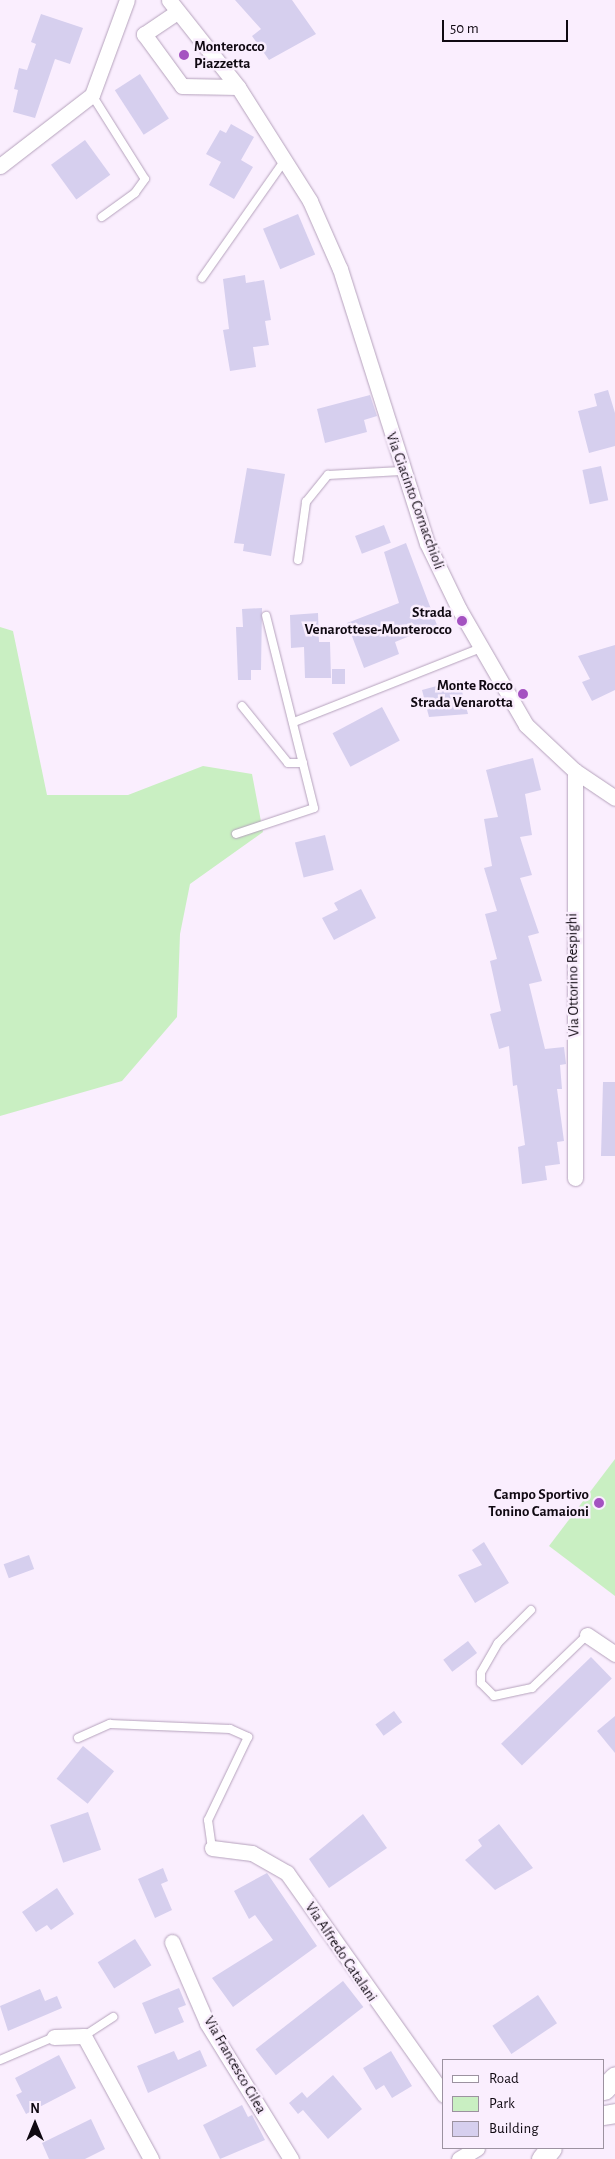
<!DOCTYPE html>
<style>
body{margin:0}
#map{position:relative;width:615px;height:2159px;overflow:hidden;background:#faeefe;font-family:"Alegreya Sans",sans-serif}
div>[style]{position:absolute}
.green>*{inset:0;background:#c9efc2}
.building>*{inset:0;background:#d6cfee;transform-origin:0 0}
.roads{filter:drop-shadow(0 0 1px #b5a2bc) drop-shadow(0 0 1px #b5a2bc)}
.service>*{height:8px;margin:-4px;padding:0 4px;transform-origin:4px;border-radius:4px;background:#fff}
.minor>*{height:15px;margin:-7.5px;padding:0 7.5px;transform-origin:7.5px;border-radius:7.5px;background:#fff}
.tertiary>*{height:19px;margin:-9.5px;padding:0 9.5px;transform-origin:9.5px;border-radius:9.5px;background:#fff}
.secondary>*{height:21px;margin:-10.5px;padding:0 10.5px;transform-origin:10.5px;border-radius:10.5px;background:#fff}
.dots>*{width:14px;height:14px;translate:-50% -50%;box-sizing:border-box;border:2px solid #faeefe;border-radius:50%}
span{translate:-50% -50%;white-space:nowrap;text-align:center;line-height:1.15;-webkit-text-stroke:5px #faeefe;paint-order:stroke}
.poi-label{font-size:15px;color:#100912;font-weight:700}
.left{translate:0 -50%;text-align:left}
.right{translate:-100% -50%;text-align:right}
.street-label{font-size:15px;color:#100912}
.legend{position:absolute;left:442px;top:2059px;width:162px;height:90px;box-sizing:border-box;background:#faeefe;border:1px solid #9c92a0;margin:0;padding:6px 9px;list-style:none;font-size:15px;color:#100912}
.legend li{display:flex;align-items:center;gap:10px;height:25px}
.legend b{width:25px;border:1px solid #9c92a0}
.north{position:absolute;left:10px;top:2099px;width:50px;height:50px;-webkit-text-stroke:4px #faeefe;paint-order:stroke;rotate:0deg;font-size:14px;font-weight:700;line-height:20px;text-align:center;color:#100912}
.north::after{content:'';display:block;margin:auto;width:18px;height:22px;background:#100912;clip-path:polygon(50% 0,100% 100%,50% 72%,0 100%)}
.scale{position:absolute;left:442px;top:20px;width:126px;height:22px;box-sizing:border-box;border:2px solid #100912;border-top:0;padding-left:6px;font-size:15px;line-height:18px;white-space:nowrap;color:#100912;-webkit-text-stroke:4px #faeefe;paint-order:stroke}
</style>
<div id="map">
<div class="green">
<i style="clip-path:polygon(0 627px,13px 631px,47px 795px,128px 795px,203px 766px,252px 774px,263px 832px,190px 884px,180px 934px,177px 1017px,122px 1081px,0 1116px)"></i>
<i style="clip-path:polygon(615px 1459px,615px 1596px,549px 1546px)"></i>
</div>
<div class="building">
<i style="clip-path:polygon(235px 0,292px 0,316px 34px,269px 60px,252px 36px,261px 29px)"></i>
<i style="clip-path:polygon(41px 14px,83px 28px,70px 64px,55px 59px,35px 118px,13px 112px,18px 90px,14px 89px,19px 68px,27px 70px,36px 44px,31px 42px)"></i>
<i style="left:140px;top:74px;width:53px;height:30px;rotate:57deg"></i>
<i style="clip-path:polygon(231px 124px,254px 137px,241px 160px,253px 167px,234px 199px,209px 185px,221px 162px,206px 154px,220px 130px,226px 133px)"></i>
<i style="left:85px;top:140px;width:43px;height:42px;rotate:54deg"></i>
<i style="left:298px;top:214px;width:44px;height:38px;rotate:67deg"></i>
<i style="clip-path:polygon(245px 275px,246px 283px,264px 280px,271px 320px,265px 321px,269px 345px,253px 347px,256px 367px,230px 371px,223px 330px,229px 329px,223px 279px)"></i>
<i style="clip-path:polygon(608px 390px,615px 413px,615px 446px,589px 453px,578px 411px,597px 406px,594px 394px)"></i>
<i style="clip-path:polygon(370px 395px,377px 416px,364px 420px,367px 432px,325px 443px,317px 409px)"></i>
<i style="left:601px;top:466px;width:35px;height:19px;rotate:78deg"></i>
<i style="clip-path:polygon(247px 468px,285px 474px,271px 556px,243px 551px,244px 544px,234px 543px)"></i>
<i style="left:384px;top:525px;width:19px;height:31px;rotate:69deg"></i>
<i style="clip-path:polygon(406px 543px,437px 625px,395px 642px,399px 654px,364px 668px,347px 623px,399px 603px,384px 552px)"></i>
<i style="clip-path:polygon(262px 608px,261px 670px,251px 670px,251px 680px,238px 680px,236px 627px,243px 627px,242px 609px)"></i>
<i style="clip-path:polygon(318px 613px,319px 642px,330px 642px,331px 678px,305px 678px,304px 647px,291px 648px,290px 615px)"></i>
<i style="clip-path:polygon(615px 645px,615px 690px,592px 701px,582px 682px,590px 679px,578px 656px)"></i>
<i style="left:332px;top:669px;width:13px;height:15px"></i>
<i style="clip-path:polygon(459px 680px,468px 714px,429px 717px,422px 690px)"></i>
<i style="left:382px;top:707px;width:38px;height:56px;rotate:62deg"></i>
<i style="clip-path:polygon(533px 758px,541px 790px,525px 794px,532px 835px,520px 837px,532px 875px,520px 878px,539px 933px,528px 936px,542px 981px,529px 984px,545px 1049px,564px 1047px,566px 1064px,560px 1065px,562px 1089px,557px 1089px,564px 1141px,557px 1142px,560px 1164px,545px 1166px,547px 1180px,522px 1184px,518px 1147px,525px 1145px,517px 1085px,513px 1086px,509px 1046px,499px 1049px,490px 1014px,501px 1011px,490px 961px,497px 959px,485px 914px,497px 911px,484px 868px,492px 866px,484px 819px,498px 817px,486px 770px)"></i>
<i style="left:325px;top:835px;width:36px;height:31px;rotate:76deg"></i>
<i style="clip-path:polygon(361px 889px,376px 918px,334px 940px,322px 918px,338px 910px,334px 903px)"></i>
<i style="clip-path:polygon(603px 1082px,615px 1082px,615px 1156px,601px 1156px)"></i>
<i style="clip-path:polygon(484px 1542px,509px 1583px,475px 1603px,458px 1575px,482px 1565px,472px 1550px)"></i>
<i style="left:29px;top:1555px;width:15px;height:27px;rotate:70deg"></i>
<i style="left:468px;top:1641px;width:15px;height:31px;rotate:53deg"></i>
<i style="left:591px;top:1657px;width:30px;height:125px;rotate:46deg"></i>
<i style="left:394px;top:1711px;width:14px;height:23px;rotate:54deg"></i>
<i style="clip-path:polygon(615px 1716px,615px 1753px,597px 1731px)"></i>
<i style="left:83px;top:1746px;width:40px;height:42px;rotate:39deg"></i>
<i style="left:88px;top:1812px;width:40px;height:40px;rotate:71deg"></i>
<i style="clip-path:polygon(363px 1814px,387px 1848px,329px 1888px,309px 1859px)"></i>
<i style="clip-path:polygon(499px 1824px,533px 1868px,495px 1890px,465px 1860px,482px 1846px,478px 1840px)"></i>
<i style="clip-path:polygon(163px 1868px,168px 1881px,161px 1884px,172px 1910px,155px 1918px,138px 1879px)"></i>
<i style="clip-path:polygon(267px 1873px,317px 1946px,233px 2007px,212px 1978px,273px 1940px,255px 1915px,249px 1919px,234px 1891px)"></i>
<i style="clip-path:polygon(57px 1888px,74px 1914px,51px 1930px,47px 1925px,36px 1932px,22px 1912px)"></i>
<i style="left:135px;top:1939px;width:31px;height:44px;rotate:58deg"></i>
<i style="left:343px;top:1981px;width:33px;height:111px;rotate:52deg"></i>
<i style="clip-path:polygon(179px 1988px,186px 2005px,178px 2008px,184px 2022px,155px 2034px,142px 2003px)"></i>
<i style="clip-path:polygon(40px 1989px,45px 2001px,57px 1996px,62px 2008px,8px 2031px,0 2006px)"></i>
<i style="left:538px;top:1995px;width:34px;height:55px;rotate:56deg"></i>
<i style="clip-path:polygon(200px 2050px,207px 2066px,148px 2093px,137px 2066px,174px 2051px,178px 2060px)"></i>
<i style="clip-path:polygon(391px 2051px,412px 2086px,392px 2098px,384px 2085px,376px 2090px,363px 2068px)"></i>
<i style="clip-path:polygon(59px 2055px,76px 2088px,26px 2114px,16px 2095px,22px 2092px,15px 2078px)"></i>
<i style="clip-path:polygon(333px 2075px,362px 2109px,328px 2139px,303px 2110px,298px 2114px,289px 2103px,302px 2092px,307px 2098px)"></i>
<i style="clip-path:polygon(242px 2105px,248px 2117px,252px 2115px,265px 2140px,220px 2159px,203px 2125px)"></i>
<i style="clip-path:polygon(91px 2119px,105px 2149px,85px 2159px,49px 2159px,42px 2143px)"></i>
</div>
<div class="roads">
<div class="service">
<i style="left:92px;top:95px;width:99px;rotate:57.8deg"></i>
<i style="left:145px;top:179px;width:17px;rotate:126deg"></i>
<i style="left:135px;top:193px;width:41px;rotate:144deg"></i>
<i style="left:202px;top:278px;width:144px;rotate:-54.9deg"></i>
<i style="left:298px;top:560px;width:59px;rotate:-82.1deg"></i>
<i style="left:306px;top:502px;width:35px;rotate:-51deg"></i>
<i style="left:328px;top:475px;width:73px;rotate:-3.1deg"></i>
<i style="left:242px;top:706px;width:73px;rotate:51.1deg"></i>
<i style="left:288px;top:763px;width:15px"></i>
<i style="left:294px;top:722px;width:201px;rotate:-21.6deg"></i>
<i style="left:236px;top:834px;width:82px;rotate:-18.4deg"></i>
<i style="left:314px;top:808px;width:198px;rotate:-104deg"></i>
<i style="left:531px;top:1610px;width:47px;rotate:135deg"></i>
<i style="left:498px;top:1643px;width:34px;rotate:120deg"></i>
<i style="left:481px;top:1673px;width:10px;rotate:90deg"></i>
<i style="left:481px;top:1683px;width:18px;rotate:45deg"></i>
<i style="left:494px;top:1696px;width:39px;rotate:-12deg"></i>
<i style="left:532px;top:1688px;width:76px;rotate:-43.9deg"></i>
<i style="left:78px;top:1738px;width:35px;rotate:-24deg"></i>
<i style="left:110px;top:1724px;width:120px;rotate:2.4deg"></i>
<i style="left:230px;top:1729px;width:20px;rotate:24deg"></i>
<i style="left:248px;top:1737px;width:92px;rotate:115.7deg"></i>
<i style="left:208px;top:1820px;width:28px;rotate:82deg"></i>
<i style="left:84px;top:2036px;width:35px;rotate:-33deg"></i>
<i style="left:0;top:2060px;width:59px;rotate:-23.1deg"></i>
</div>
<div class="minor">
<i style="left:169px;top:0;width:111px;rotate:51.6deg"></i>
<i style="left:238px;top:87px;width:135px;rotate:57.7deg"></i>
<i style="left:310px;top:201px;width:74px;rotate:66.2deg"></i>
<i style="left:340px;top:269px;width:287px;rotate:72.4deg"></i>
<i style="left:427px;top:543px;width:73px;rotate:64.1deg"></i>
<i style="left:459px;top:609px;width:134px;rotate:60deg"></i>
<i style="left:526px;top:725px;width:67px;rotate:43.2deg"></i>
<i style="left:575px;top:771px;width:48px;rotate:34deg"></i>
<i style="left:177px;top:12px;width:40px;rotate:146deg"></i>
<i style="left:144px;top:34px;width:64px;rotate:53.8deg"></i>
<i style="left:182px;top:86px;width:56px;rotate:1deg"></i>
<i style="left:0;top:166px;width:116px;rotate:-37.7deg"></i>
<i style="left:92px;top:95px;width:101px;rotate:-69.8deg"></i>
<i style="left:575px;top:771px;width:407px;rotate:90deg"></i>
<i style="left:587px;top:1635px;width:34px;rotate:34deg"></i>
<i style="left:212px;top:1848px;width:40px;rotate:7.1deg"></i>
<i style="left:252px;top:1853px;width:40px;rotate:29.7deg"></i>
<i style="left:287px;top:1873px;width:272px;rotate:54.7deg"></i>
<i style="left:172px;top:1942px;width:88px;rotate:66.6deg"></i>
<i style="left:207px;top:2023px;width:160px;rotate:58.3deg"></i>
<i style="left:54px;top:2037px;width:30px;rotate:-2deg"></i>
<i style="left:84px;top:2036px;width:140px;rotate:61.4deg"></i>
<i style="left:459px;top:2159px;width:21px;rotate:-31deg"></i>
</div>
<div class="tertiary">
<i style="left:604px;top:2115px;width:11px;rotate:-10deg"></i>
</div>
<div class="secondary">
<i style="left:604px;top:2089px;width:16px;rotate:-47deg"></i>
<i style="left:542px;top:2159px;width:14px;rotate:-51deg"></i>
</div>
</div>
<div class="dots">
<i style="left:184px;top:55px;background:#a452c1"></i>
<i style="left:462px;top:621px;background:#a452c1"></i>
<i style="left:523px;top:694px;background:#a452c1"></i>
<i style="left:599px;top:1503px;background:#a452c1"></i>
</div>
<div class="poi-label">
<span class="left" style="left:194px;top:55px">Monterocco<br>Piazzetta</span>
<span class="right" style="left:452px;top:621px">Strada<br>Venarottese-Monterocco</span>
<span class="right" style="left:513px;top:694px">Monte Rocco<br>Strada Venarotta</span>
<span class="right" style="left:589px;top:1503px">Campo Sportivo<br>Tonino Camaioni</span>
</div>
<div class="street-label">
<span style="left:415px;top:501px;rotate:70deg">Via Giacinto Cornacchioli</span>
<span style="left:573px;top:975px;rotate:-91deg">Via Ottorino Respighi</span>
<span style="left:341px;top:1952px;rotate:56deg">Via Alfredo Catalani</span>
<span style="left:235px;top:2065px;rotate:60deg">Via Francesco Cilea</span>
</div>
<ul class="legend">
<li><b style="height:6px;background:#fff"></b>Road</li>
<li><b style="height:14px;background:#c9efc2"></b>Park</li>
<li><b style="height:14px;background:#d6cfee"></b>Building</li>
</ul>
<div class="north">N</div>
<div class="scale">50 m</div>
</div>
